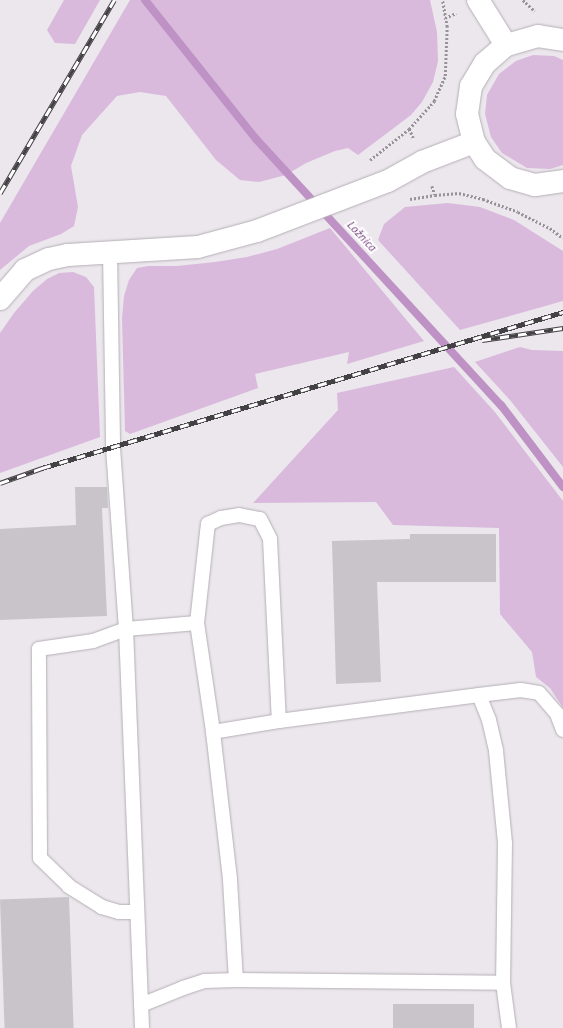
<!DOCTYPE html>
<meta charset="utf-8">
<style>
body{margin:0}
#map{position:relative;width:563px;height:1028px;overflow:hidden;background:#ece6ed;font-family:"PT Sans",sans-serif}
div>[style]{position:absolute}
.green>*{inset:0;background:#d9badd}
.stream>*{height:8px;margin:-4px;padding:0 4px;transform-origin:4px;border-radius:4px;background:#be92c4}
.building>*{inset:0;background:#c9c4ca;transform-origin:0 0}
.path>*{height:2.5px;margin-top:-1.25px;transform-origin:0;background:repeating-linear-gradient(90deg,#969297 0 2px,transparent 0 4px)}
.roads{filter:drop-shadow(0 0 1px #b4afb5) drop-shadow(0 0 1px #b4afb5)}
.lane>*{height:14px;margin:-7px;padding:0 7px;transform-origin:7px;border-radius:7px;background:#fff}
.street>*{height:22px;margin:-11px;padding:0 11px;transform-origin:11px;border-radius:11px;background:#fff}
.secondary>*{height:22px;margin:-11px;padding:0 11px;transform-origin:11px;border-radius:11px;background:#fff}
.rail>*{height:4.5px;margin-top:-2.25px;transform-origin:0;background:repeating-linear-gradient(90deg,#fff 0 9px,#434144 0 18px);box-sizing:border-box;border-block:1px solid #434144}
span{translate:-50% -50%;white-space:nowrap;text-align:center;line-height:1.15;-webkit-text-stroke:4px #fff;paint-order:stroke}
.water-label{font-size:12px;color:#753e7d;font-style:italic}
</style>
<div id="map">
<div class="green">
<i style="clip-path:polygon(64px 0,100px 0,75px 44px,55px 43px,47px 30px)"></i>
<i style="clip-path:polygon(130px 0,430px 0,437px 32px,438px 61px,433px 82px,422px 102px,411px 115px,358px 155px,348px 148px,335px 151px,306px 163px,286px 175px,259px 182px,240px 180px,216px 160px,166px 96px,140px 92px,117px 96px,82px 135px,71px 166px,78px 207px,74px 226px,61px 234px,29px 246px,0 270px,0 223px)"></i>
<i style="clip-path:polygon(533px 55px,554px 56px,563px 60px,563px 165px,550px 169px,527px 168px,502px 153px,491px 137px,485px 114px,487px 95px,499px 74px,516px 61px)"></i>
<i style="clip-path:polygon(448px 203px,480px 207px,514px 220px,563px 251px,563px 301px,460px 330px,378px 240px,384px 224px,405px 207px)"></i>
<i style="clip-path:polygon(330px 228px,424px 341px,347px 364px,349px 352px,255px 374px,258px 388px,130px 434px,125px 431px,122px 318px,124px 296px,129px 280px,137px 268px,148px 266px,177px 266px,215px 262px,247px 257px,277px 249px)"></i>
<i style="clip-path:polygon(73px 272px,86px 277px,94px 287px,100px 437px,0 473px,0 333px,14px 313px,33px 291px,47px 279px,59px 273px)"></i>
<i style="clip-path:polygon(520px 347px,532px 350px,563px 351px,563px 467px,510px 400px,475px 362px)"></i>
<i style="clip-path:polygon(454px 367px,494px 411px,563px 501px,563px 708px,550px 688px,536px 677px,532px 652px,500px 614px,499px 528px,393px 525px,376px 502px,253px 503px,338px 410px,337px 393px)"></i>
</div>
<div class="stream">
<i style="left:145px;top:0;width:178px;rotate:51.4deg"></i>
<i style="left:256px;top:139px;width:362px;rotate:47.4deg"></i>
<i style="left:501px;top:405px;width:103px;rotate:52.9deg"></i>
</div>
<div class="building">
<i style="clip-path:polygon(75px 487px,107px 487px,108px 508px,102px 508px,107px 616px,0 620px,0 529px,76px 525px)"></i>
<i style="clip-path:polygon(410px 534px,496px 534px,496px 582px,377px 582px,381px 682px,336px 684px,332px 541px,410px 539px)"></i>
<i style="left:69px;top:897px;width:131px;height:69px;rotate:88deg"></i>
<i style="left:474px;top:1004px;width:24px;height:81px;rotate:90deg"></i>
</div>
<div class="path">
<i style="left:523px;top:0;width:16px;rotate:43deg"></i>
<i style="left:445px;top:18px;width:12px;rotate:-24deg"></i>
<i style="left:413px;top:138px;width:10px;rotate:-114deg"></i>
<i style="left:409px;top:129px;width:38px;rotate:-48deg"></i>
<i style="left:434px;top:101px;width:27px;rotate:-66deg"></i>
<i style="left:445px;top:76px;width:49px;rotate:-87.7deg"></i>
<i style="left:447px;top:27px;width:27px;rotate:-100deg"></i>
<i style="left:370px;top:160px;width:50px;rotate:-38.5deg"></i>
<i style="left:432px;top:186px;width:9px;rotate:72deg"></i>
<i style="left:435px;top:195px;width:24px;rotate:-5deg"></i>
<i style="left:459px;top:193px;width:25px;rotate:14deg"></i>
<i style="left:483px;top:199px;width:37px;rotate:20deg"></i>
<i style="left:518px;top:212px;width:36px;rotate:27deg"></i>
<i style="left:550px;top:228px;width:16px;rotate:38deg"></i>
<i style="left:410px;top:199px;width:25px;rotate:-9deg"></i>
</div>
<div class="roads">
<div class="lane">
<i style="left:110px;top:252px;width:196px;rotate:89.1deg"></i>
<i style="left:113px;top:448px;width:181px;rotate:85.9deg"></i>
<i style="left:126px;top:629px;width:399px;rotate:87.7deg"></i>
<i style="left:197px;top:623px;width:110px;rotate:81.6deg"></i>
<i style="left:213px;top:732px;width:149px;rotate:83.4deg"></i>
<i style="left:230px;top:880px;width:100px;rotate:86.6deg"></i>
<i style="left:236px;top:980px;width:267px;rotate:0.6deg"></i>
<i style="left:479px;top:695px;width:42px;rotate:-6.8deg"></i>
<i style="left:521px;top:690px;width:18px;rotate:9deg"></i>
<i style="left:539px;top:693px;width:28px;rotate:49deg"></i>
<i style="left:557px;top:714px;width:17px;rotate:69deg"></i>
<i style="left:213px;top:732px;width:67px;rotate:-9.5deg"></i>
<i style="left:137px;top:912px;width:18px;rotate:180deg"></i>
<i style="left:119px;top:912px;width:18px;rotate:-164deg"></i>
<i style="left:102px;top:907px;width:39px;rotate:-148deg"></i>
<i style="left:69px;top:886px;width:40px;rotate:-136deg"></i>
<i style="left:40px;top:858px;width:209px;rotate:-90.3deg"></i>
<i style="left:39px;top:649px;width:55px;rotate:-8.4deg"></i>
<i style="left:93px;top:641px;width:35px;rotate:-20deg"></i>
<i style="left:126px;top:629px;width:71px;rotate:-4.8deg"></i>
<i style="left:197px;top:623px;width:100px;rotate:-83.7deg"></i>
<i style="left:208px;top:524px;width:14px;rotate:-25deg"></i>
<i style="left:221px;top:518px;width:18px;rotate:-9deg"></i>
<i style="left:239px;top:515px;width:21px;rotate:11deg"></i>
<i style="left:260px;top:519px;width:22px;rotate:63deg"></i>
<i style="left:270px;top:539px;width:182px;rotate:87.2deg"></i>
<i style="left:279px;top:721px;width:202px;rotate:-7.4deg"></i>
<i style="left:479px;top:695px;width:27px;rotate:68deg"></i>
<i style="left:489px;top:720px;width:32px;rotate:77deg"></i>
<i style="left:496px;top:751px;width:92px;rotate:84.4deg"></i>
<i style="left:505px;top:843px;width:140px;rotate:90.8deg"></i>
<i style="left:503px;top:983px;width:45px;rotate:82.4deg"></i>
<i style="left:141px;top:1005px;width:45px;rotate:-22deg"></i>
<i style="left:183px;top:988px;width:23px;rotate:-18deg"></i>
<i style="left:205px;top:981px;width:31px;rotate:-2deg"></i>
</div>
<div class="street">
<i style="left:0;top:299px;width:38px;rotate:-49deg"></i>
<i style="left:25px;top:270px;width:26px;rotate:-25deg"></i>
<i style="left:49px;top:259px;width:19px;rotate:-12deg"></i>
<i style="left:68px;top:255px;width:130px;rotate:-3.5deg"></i>
<i style="left:198px;top:247px;width:61px;rotate:-15.2deg"></i>
<i style="left:257px;top:231px;width:140px;rotate:-20.9deg"></i>
<i style="left:388px;top:181px;width:39px;rotate:-29deg"></i>
<i style="left:422px;top:162px;width:56px;rotate:-21deg"></i>
</div>
<div class="secondary">
<i style="left:478px;top:0;width:53px;rotate:58.1deg"></i>
<i style="left:563px;top:40px;width:25px;rotate:-171deg"></i>
<i style="left:538px;top:36px;width:33px;rotate:164deg"></i>
<i style="left:506px;top:45px;width:28px;rotate:139deg"></i>
<i style="left:485px;top:63px;width:27px;rotate:121deg"></i>
<i style="left:471px;top:86px;width:28px;rotate:98deg"></i>
<i style="left:467px;top:114px;width:29px;rotate:76deg"></i>
<i style="left:474px;top:142px;width:20px;rotate:57deg"></i>
<i style="left:485px;top:159px;width:31px;rotate:37deg"></i>
<i style="left:510px;top:178px;width:26px;rotate:16deg"></i>
<i style="left:535px;top:185px;width:28px;rotate:-8deg"></i>
</div>
</div>
<div class="rail">
<i style="left:0;top:193px;width:224px;rotate:-59.4deg"></i>
<i style="left:482px;top:340px;width:82px;rotate:-8.4deg"></i>
<i style="left:0;top:483px;width:45px;rotate:-19.7deg"></i>
<i style="left:42px;top:468px;width:544px;rotate:-16.67deg"></i>
</div>
<div class="water-label">
<span style="left:362px;top:236px;rotate:47deg">Ložnica</span>
</div>
</div>
